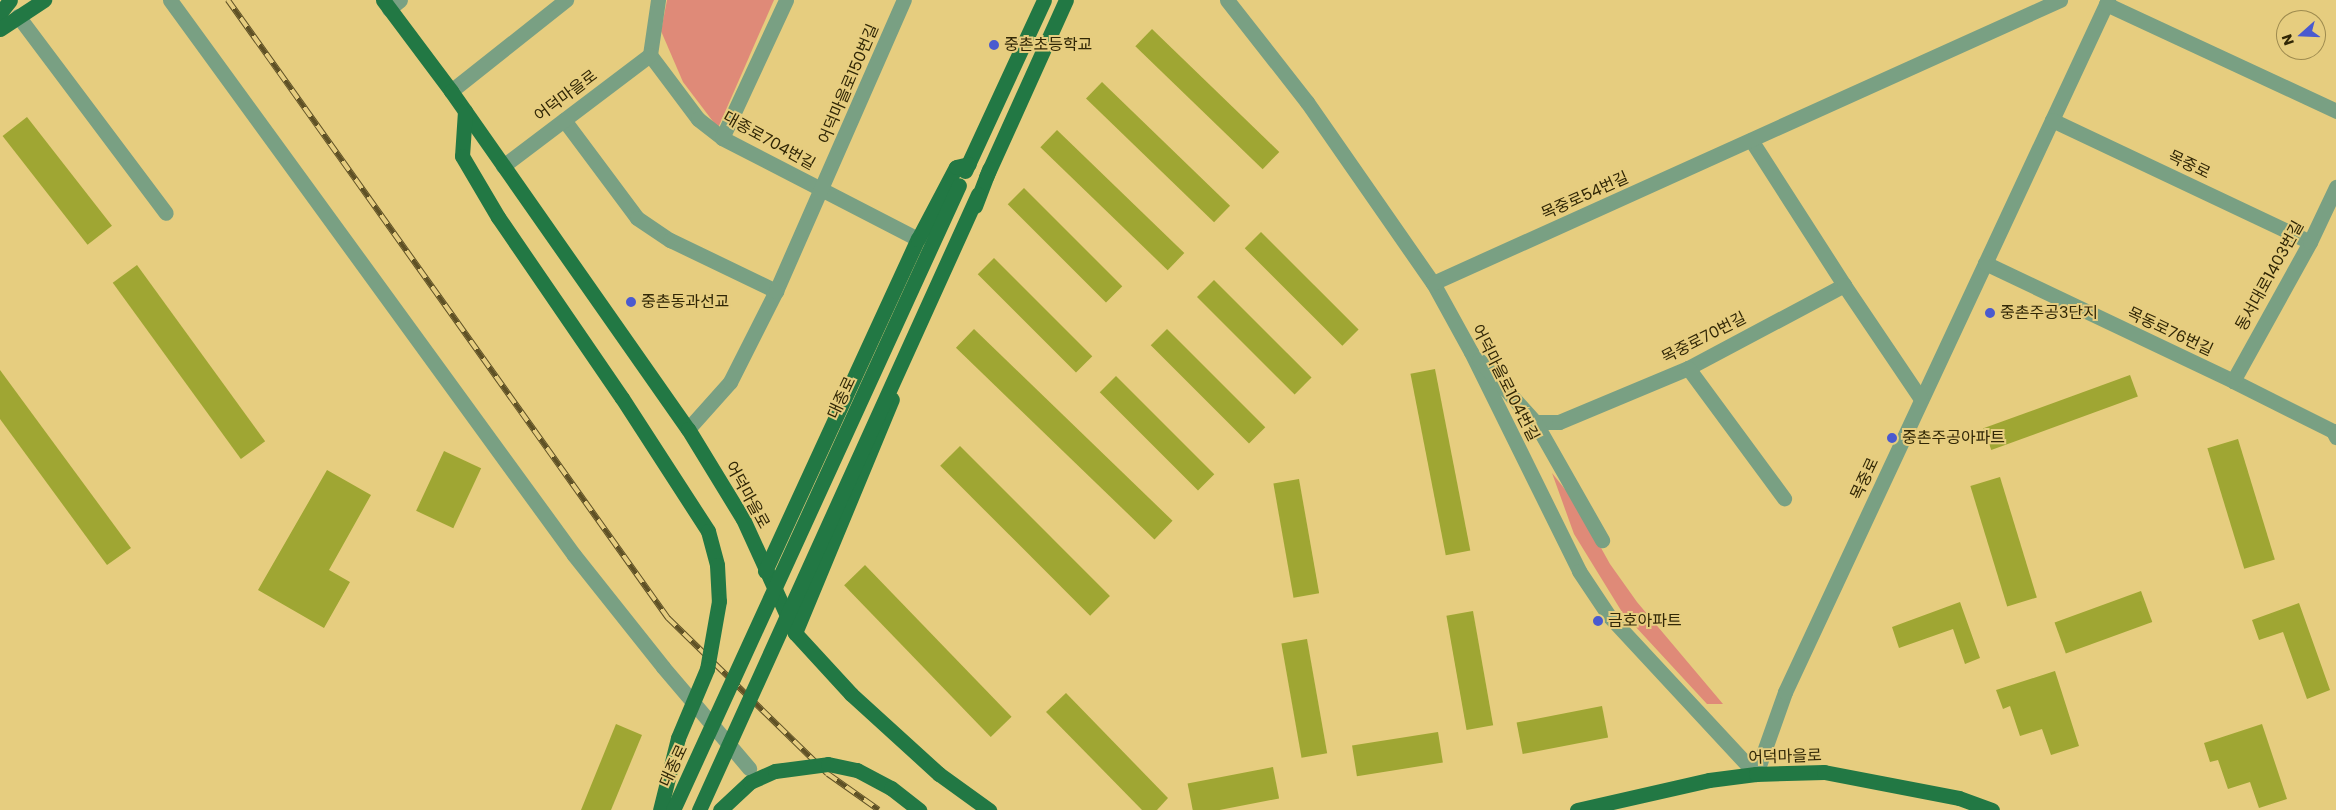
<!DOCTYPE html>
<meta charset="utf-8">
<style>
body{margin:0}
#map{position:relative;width:2336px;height:810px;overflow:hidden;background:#e6cd7f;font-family:Poppins,"Noto Sans KR",sans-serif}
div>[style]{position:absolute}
.green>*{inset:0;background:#df8a78}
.building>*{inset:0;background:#9fa633;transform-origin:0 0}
.minor>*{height:15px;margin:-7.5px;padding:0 7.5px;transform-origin:7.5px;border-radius:7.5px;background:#79a083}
.major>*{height:15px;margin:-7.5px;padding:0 7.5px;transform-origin:7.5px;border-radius:7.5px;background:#227844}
.rail>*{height:5.5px;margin-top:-2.75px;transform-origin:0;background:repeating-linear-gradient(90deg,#e6cd7f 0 11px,#5f5125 0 22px);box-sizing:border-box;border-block:1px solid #5f5125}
.major-bridge>*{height:15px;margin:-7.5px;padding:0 7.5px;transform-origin:7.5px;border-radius:7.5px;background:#227844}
.dots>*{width:14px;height:14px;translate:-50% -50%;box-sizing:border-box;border:2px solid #e6cd7f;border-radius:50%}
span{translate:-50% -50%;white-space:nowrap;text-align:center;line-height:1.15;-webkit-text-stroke:4px #e6cd7f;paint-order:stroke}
.poi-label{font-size:16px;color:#312706}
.left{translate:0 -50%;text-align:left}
.street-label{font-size:16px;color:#312706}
.north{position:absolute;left:2276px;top:10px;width:50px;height:50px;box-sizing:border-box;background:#e6cd7f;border:1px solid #9e8b4f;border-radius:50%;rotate:250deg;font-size:14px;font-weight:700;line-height:20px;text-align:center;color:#312706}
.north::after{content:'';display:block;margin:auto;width:18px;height:22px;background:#4a5acf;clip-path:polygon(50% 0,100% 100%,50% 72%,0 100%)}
</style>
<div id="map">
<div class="green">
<i style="clip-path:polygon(667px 0,774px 0,718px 128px,683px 82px,661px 31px)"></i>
<i style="clip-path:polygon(1552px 473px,1576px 503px,1610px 564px,1637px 602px,1723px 704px,1707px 704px,1622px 612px,1574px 534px)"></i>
</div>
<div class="building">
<i style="left:1152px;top:29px;width:177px;height:24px;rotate:44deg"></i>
<i style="left:1102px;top:82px;width:178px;height:23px;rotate:44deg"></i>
<i style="left:27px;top:117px;width:138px;height:31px;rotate:52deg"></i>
<i style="left:1057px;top:130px;width:177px;height:24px;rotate:44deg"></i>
<i style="left:1024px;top:188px;width:139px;height:23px;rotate:45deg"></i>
<i style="left:1261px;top:232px;width:138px;height:23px;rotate:45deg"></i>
<i style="left:994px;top:258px;width:139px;height:23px;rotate:45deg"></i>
<i style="left:137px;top:265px;width:218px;height:30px;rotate:54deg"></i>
<i style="left:1214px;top:280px;width:138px;height:24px;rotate:45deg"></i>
<i style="left:974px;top:329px;width:276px;height:26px;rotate:44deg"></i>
<i style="left:1167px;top:329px;width:139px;height:23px;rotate:45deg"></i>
<i style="left:1435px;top:369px;width:185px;height:25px;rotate:79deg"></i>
<i style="clip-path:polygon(0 370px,131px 548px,107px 565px,0 419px)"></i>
<i style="left:2130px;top:375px;width:23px;height:156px;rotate:70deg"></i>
<i style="left:1116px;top:376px;width:139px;height:23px;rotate:45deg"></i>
<i style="left:2238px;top:439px;width:126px;height:32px;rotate:73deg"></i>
<i style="left:960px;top:446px;width:212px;height:28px;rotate:45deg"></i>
<i style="left:444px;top:451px;width:41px;height:66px;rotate:25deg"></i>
<i style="clip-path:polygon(327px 470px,371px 495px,329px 570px,350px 582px,324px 628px,258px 590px)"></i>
<i style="left:2000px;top:477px;width:126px;height:31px;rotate:73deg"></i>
<i style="left:1299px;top:479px;width:116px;height:26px;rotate:80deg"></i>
<i style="left:865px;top:565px;width:211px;height:29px;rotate:46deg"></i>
<i style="left:2141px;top:591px;width:33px;height:92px;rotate:70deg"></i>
<i style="clip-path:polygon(1960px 602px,1980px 658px,1965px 664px,1953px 629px,1899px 648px,1892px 627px)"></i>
<i style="clip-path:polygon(2299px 603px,2330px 690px,2307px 699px,2283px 632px,2259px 640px,2252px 620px)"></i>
<i style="left:1473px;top:611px;width:116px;height:27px;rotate:80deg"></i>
<i style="left:1307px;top:639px;width:116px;height:26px;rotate:80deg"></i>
<i style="clip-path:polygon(2055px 671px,2079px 746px,2051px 755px,2042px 729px,2020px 736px,2010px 706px,2003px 709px,1996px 690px)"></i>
<i style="clip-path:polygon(1066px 693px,1168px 798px,1157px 810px,1142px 810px,1046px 712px)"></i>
<i style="left:1602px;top:706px;width:32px;height:87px;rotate:79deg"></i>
<i style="clip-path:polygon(616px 724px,642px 735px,611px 810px,581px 810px)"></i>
<i style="clip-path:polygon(2262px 724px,2287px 799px,2259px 808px,2250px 782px,2228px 789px,2218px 760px,2210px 762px,2204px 743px)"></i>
<i style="left:1438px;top:732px;width:31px;height:87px;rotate:81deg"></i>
<i style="left:1273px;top:767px;width:32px;height:87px;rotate:79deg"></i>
</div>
<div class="minor">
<i style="left:170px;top:0;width:686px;rotate:53.95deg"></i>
<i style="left:574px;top:555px;width:143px;rotate:51.5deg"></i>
<i style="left:663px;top:667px;width:133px;rotate:49.6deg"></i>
<i style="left:658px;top:0;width:56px;rotate:98.3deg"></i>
<i style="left:650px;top:55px;width:80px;rotate:53.1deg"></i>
<i style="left:698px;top:119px;width:31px;rotate:38deg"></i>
<i style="left:722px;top:138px;width:220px;rotate:27.3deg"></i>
<i style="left:1227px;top:0;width:130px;rotate:51.9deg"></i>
<i style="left:1307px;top:102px;width:221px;rotate:55.2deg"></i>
<i style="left:1433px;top:283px;width:79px;rotate:61.2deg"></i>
<i style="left:1471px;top:352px;width:244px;rotate:63.7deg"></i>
<i style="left:1579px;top:571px;width:54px;rotate:56.3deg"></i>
<i style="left:1609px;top:616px;width:216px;rotate:47.1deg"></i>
<i style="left:1756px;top:774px;width:87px;rotate:-70.5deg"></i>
<i style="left:1785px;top:692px;width:764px;rotate:-64.98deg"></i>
<i style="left:2106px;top:4px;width:254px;rotate:24.9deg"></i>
<i style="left:389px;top:9px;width:14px;rotate:-39deg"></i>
<i style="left:18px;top:16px;width:246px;rotate:53.1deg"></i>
<i style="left:451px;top:91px;width:147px;rotate:-38.4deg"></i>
<i style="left:564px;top:120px;width:122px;rotate:53.3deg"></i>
<i style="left:637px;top:218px;width:40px;rotate:34deg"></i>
<i style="left:670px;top:240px;width:118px;rotate:25.7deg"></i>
<i style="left:2052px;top:120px;width:285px;rotate:25.3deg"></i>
<i style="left:722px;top:138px;width:152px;rotate:-65.1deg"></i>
<i style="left:1751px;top:140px;width:172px;rotate:57.3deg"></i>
<i style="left:503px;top:166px;width:184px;rotate:-37.1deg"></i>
<i style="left:1985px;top:263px;width:275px;rotate:25.4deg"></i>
<i style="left:2233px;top:381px;width:112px;rotate:26.6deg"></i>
<i style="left:2333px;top:431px;width:7px;rotate:63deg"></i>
<i style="left:1433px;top:283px;width:688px;rotate:-24.29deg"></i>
<i style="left:1479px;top:360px;width:84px;rotate:47.9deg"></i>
<i style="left:1535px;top:422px;width:24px"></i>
<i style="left:1559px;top:422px;width:140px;rotate:-22.7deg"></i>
<i style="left:1688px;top:368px;width:177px;rotate:-28deg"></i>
<i style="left:1844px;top:285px;width:138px;rotate:56deg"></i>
<i style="left:1688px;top:368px;width:162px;rotate:53.6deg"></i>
<i style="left:2233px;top:381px;width:159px;rotate:-61deg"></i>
<i style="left:2310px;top:242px;width:61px;rotate:-64.7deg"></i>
<i style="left:1535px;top:422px;width:136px;rotate:60.4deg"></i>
<i style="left:688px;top:429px;width:63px;rotate:-48.2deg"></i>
<i style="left:730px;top:382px;width:102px;rotate:-63.2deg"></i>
<i style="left:776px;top:291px;width:318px;rotate:-66.3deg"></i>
</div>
<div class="major">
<i style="left:383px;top:0;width:114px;rotate:53.2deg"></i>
<i style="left:451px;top:91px;width:413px;rotate:55deg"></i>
<i style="left:688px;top:429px;width:105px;rotate:58.6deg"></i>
<i style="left:743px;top:519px;width:125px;rotate:65.5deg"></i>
<i style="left:795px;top:633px;width:83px;rotate:47.4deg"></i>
<i style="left:851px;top:694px;width:119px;rotate:42.3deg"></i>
<i style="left:939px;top:774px;width:62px;rotate:35.8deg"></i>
<i style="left:0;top:13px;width:16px;rotate:-52deg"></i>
<i style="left:0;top:29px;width:53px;rotate:-33.4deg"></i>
<i style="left:465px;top:111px;width:45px;rotate:93.8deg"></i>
<i style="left:462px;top:156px;width:71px;rotate:59.5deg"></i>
<i style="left:965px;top:171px;width:188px;rotate:-65.2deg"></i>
<i style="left:986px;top:177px;width:194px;rotate:-65.7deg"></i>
<i style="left:975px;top:206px;width:40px;rotate:-69deg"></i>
<i style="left:765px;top:571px;width:366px;rotate:-65.3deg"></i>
<i style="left:918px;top:239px;width:81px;rotate:-62.2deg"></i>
<i style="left:956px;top:167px;width:13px;rotate:-13deg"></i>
<i style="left:795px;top:633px;width:253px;rotate:-67.5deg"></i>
<i style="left:1577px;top:810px;width:135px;rotate:-12.8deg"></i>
<i style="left:1709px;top:780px;width:47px;rotate:-7.3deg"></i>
<i style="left:1756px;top:774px;width:68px;rotate:-1.7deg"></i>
<i style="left:1824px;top:772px;width:137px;rotate:10.9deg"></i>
<i style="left:1959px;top:798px;width:35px;rotate:20deg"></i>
</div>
<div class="rail">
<i style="left:228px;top:0;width:759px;rotate:54.55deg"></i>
<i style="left:668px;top:618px;width:223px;rotate:44.3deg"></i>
<i style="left:828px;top:774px;width:62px;rotate:35.2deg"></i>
</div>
<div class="major-bridge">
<i style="left:498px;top:217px;width:219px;rotate:55.6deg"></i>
<i style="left:622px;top:398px;width:158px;rotate:57.1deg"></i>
<i style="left:708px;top:531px;width:35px;rotate:75deg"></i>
<i style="left:717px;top:565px;width:36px;rotate:87deg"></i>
<i style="left:719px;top:601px;width:69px;rotate:100deg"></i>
<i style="left:707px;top:669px;width:75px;rotate:112.8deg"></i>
<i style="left:678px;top:738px;width:74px;rotate:104deg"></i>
<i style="left:673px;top:810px;width:687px;rotate:-65.41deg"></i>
<i style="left:699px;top:810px;width:676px;rotate:-65.63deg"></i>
<i style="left:720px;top:810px;width:41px;rotate:-43deg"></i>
<i style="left:750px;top:782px;width:27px;rotate:-24deg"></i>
<i style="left:775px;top:771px;width:53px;rotate:-7.5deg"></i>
<i style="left:828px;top:764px;width:30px;rotate:12deg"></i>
<i style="left:857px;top:770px;width:38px;rotate:28deg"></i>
<i style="left:891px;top:788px;width:36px;rotate:38deg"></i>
</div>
<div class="dots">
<i style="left:994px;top:45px;background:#4a5acf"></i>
<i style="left:631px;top:302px;background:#4a5acf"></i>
<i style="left:1990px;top:313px;background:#4a5acf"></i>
<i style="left:1892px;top:438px;background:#4a5acf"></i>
<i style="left:1598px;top:621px;background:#4a5acf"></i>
</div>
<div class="poi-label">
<span class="left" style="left:1004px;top:45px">중촌초등학교</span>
<span class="left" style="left:641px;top:302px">중촌동과선교</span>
<span class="left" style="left:2000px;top:313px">중촌주공3단지</span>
<span class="left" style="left:1902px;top:438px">중촌주공아파트</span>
<span class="left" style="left:1608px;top:621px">금호아파트</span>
</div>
<div class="street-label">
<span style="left:849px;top:84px;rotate:-67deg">어덕마을로150번길</span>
<span style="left:566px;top:96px;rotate:-37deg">어덕마을로</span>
<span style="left:769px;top:141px;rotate:29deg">대종로704번길</span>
<span style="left:2189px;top:165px;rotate:25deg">목중로</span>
<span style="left:1585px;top:196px;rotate:-24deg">목중로54번길</span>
<span style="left:2270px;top:276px;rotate:-61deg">동서대로1403번길</span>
<span style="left:2170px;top:332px;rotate:25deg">목동로76번길</span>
<span style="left:1704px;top:338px;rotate:-27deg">목중로70번길</span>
<span style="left:1505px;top:383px;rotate:63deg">어덕마을로104번길</span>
<span style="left:842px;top:398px;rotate:-65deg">대종로</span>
<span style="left:1865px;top:479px;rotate:-65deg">목중로</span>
<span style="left:747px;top:495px;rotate:61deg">어덕마을로</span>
<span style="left:1785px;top:757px;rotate:-2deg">어덕마을로</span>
<span style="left:674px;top:766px;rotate:-65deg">대종로</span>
</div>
<div class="north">N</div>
</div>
